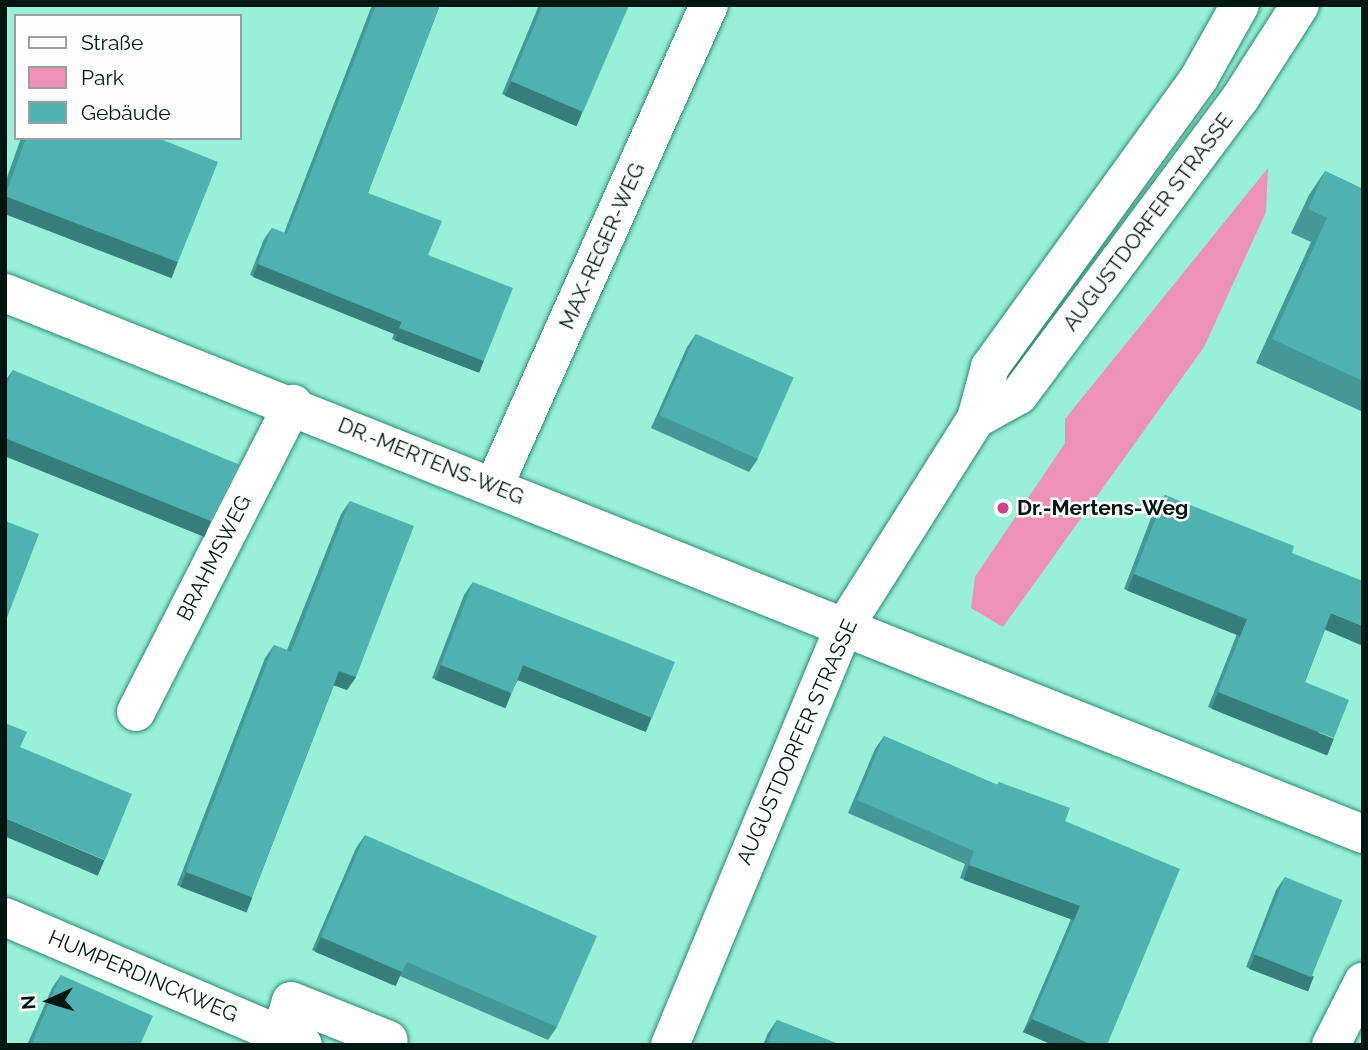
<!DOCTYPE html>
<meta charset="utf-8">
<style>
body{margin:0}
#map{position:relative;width:1368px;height:1050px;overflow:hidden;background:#98f0d8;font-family:Raleway,sans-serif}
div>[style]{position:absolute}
.green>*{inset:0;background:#ee91b6}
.roads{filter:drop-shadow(0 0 2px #2c8873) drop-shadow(0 0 2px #2c8873)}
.minor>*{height:38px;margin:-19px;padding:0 19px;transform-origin:19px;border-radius:19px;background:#fff}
.wall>*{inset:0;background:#449998}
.shaded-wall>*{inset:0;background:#377d7c;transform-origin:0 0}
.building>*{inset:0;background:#4fb2b1;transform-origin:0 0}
.dots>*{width:19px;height:19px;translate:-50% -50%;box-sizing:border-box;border:4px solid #fdfdfd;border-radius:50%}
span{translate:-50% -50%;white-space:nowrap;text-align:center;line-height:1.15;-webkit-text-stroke:5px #fdfdfd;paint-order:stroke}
.street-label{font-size:21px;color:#001711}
.poi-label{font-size:21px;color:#001711;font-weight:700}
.left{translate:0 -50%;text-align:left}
.frame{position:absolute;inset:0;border:7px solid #001711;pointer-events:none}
.legend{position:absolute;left:14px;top:14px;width:228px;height:126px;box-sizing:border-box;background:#fdfdfd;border:2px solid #98a19f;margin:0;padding:9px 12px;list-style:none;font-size:21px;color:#001711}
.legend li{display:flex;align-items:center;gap:14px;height:35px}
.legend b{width:35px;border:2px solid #98a19f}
.north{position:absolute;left:14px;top:966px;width:70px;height:70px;-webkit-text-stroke:5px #fdfdfd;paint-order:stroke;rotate:266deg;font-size:19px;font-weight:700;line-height:28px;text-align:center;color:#001711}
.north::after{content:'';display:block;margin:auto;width:24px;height:32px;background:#001711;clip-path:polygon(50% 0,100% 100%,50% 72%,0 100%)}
</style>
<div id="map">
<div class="green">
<i style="clip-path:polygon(1268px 168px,1266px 212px,1204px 347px,1003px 627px,971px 608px,975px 577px,1065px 443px,1065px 419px)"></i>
</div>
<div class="roads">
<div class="minor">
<i style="left:5px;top:293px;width:1462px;rotate:21.72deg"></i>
<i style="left:976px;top:419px;width:49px;rotate:-29.2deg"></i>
<i style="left:1019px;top:395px;width:372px;rotate:-53.3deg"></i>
<i style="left:1241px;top:97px;width:109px;rotate:-57.3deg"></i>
<i style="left:494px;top:486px;width:527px;rotate:-65.92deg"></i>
<i style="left:136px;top:712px;width:346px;rotate:-63deg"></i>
<i style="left:5px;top:917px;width:324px;rotate:23.2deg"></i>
<i style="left:281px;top:1034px;width:34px;rotate:-73deg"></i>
<i style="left:291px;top:1001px;width:105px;rotate:21.7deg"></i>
<i style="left:670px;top:1045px;width:451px;rotate:-67.4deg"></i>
<i style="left:843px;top:629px;width:249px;rotate:-57.7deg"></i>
<i style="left:976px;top:419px;width:54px;rotate:-74.9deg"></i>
<i style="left:990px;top:367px;width:357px;rotate:-54.1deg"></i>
<i style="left:1199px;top:78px;width:84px;rotate:-60.7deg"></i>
<i style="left:1331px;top:1045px;width:71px;rotate:-63.1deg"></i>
</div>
</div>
<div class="wall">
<i style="clip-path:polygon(372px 5px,440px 5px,368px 193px,428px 255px,484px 361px,477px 372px,392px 339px,394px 333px,250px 275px,264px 239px,272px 228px,284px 233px)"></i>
<i style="clip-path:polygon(539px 5px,629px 5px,574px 125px,502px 94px)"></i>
<i style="clip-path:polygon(21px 138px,158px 138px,178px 262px,169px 275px,5px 213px,5px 183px)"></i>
<i style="clip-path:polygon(1325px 171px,1363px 189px,1363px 412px,1256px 363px,1311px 242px,1291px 233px,1309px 195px)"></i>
<i style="clip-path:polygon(696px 334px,758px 459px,749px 472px,651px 428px,687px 347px)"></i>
<i style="clip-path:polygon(13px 370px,211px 521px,202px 534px,5px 455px,5px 381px)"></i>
<i style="clip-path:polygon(1165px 495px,1292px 553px,1325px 630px,1305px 682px,1324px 753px,1208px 707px,1237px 634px,1124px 589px,1154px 510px)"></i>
<i style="clip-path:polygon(350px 501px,356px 677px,347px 690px,334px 685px,252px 897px,242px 910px,177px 885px,265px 658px,274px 645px,287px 650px,341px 514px)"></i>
<i style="clip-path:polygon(473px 582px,643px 731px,518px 680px,503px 706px,432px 678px,464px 595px)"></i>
<i style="clip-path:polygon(884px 736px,997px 785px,999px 782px,1065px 821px,1107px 1045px,1053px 1045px,1023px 1032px,1071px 919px,960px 878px,965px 864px,848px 813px,875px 749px)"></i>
<i style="clip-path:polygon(365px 835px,557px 1027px,548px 1040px,400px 976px,393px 985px,312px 950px,356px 848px)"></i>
<i style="clip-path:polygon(1285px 877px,1305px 990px,1246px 967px,1276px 890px)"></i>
<i style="clip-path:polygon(61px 975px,140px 1045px,27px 1045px,52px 988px)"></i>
<i style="clip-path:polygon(777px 1020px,841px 1045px,763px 1045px,768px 1033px)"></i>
</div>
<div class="shaded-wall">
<i style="left:511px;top:81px;width:78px;height:16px;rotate:23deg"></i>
<i style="left:5px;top:196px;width:185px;height:17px;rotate:21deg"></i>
<i style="left:258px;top:264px;width:155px;height:14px;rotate:22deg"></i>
<i style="left:399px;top:328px;width:91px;height:13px;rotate:21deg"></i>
<i style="left:5px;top:438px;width:222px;height:17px;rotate:22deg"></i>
<i style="left:1134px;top:574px;width:122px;height:18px;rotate:22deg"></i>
<i style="clip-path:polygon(1331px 613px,1363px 626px,1363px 646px,1321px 628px)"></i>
<i style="left:441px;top:665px;width:76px;height:16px;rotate:22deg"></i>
<i style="left:523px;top:665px;width:139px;height:16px;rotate:22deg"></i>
<i style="clip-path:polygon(339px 671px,356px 677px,347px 690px,330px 684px)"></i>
<i style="left:1218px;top:692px;width:125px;height:18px;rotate:22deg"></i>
<i style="left:5px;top:818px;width:108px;height:17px;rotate:23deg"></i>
<i style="left:969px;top:865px;width:118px;height:16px;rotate:20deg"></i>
<i style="left:186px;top:872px;width:71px;height:16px;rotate:21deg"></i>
<i style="left:321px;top:937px;width:88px;height:16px;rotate:23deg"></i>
<i style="left:1255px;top:954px;width:63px;height:16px;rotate:21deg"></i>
<i style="clip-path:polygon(1032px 1019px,1093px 1045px,1053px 1045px,1023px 1032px)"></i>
</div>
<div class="building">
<i style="clip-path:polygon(376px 5px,440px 5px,368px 193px,442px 221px,428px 255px,513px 288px,484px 361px,399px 328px,402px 322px,258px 264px,272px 228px,287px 234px)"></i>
<i style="clip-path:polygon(543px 5px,629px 5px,583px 112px,511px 81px)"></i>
<i style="clip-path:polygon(26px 138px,158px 138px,218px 162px,178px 262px,5px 196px)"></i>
<i style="clip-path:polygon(1325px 171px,1363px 189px,1363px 381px,1272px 339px,1327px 218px,1308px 209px)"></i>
<i style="left:696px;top:334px;width:107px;height:89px;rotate:24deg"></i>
<i style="clip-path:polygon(13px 370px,240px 465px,211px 521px,5px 438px,5px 389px)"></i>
<i style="clip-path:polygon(1165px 495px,1294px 546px,1292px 553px,1363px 581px,1363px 626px,1331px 613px,1305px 682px,1349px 700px,1334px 738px,1218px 692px,1247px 619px,1134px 574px)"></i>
<i style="clip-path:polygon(350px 501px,414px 526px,356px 677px,339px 671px,252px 897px,186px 872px,274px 645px,291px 652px)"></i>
<i style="clip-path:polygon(5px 521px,39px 534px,5px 623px)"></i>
<i style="clip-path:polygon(473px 582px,675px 662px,652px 718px,523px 665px,512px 693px,441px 665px)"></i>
<i style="clip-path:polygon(5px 723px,27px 732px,20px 747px,132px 794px,105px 860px,5px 818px)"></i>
<i style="clip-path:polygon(884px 736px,998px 785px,999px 782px,1070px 808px,1065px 821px,1180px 869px,1107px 1045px,1093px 1045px,1032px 1019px,1080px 906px,969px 865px,974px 851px,857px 800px)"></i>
<i style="clip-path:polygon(365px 835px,597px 936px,557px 1027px,407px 962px,402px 972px,321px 937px)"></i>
<i style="left:1285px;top:877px;width:62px;height:83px;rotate:22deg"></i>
<i style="clip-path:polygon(61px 975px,153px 1016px,140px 1045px,31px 1045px)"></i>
<i style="clip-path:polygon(777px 1020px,841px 1045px,767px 1045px)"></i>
</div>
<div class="dots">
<i style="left:1003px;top:508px;background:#ca4484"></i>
</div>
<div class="street-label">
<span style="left:1148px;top:222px;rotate:-53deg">AUGUSTDORFER STRASSE</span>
<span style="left:602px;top:246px;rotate:-66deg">MAX-REGER-WEG</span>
<span style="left:431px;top:461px;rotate:22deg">DR.-MERTENS-WEG</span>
<span style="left:214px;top:558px;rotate:-63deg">BRAHMSWEG</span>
<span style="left:797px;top:742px;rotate:-66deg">AUGUSTDORFER STRASSE</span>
<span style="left:143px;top:976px;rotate:23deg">HUMPERDINCKWEG</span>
</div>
<div class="poi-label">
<span class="left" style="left:1017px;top:508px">Dr.-Mertens-Weg</span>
</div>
<div class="frame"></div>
<ul class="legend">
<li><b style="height:9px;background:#fff"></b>Straße</li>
<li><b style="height:19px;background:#ee91b6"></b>Park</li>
<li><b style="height:19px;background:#4fb2b1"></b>Gebäude</li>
</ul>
<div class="north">N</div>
</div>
